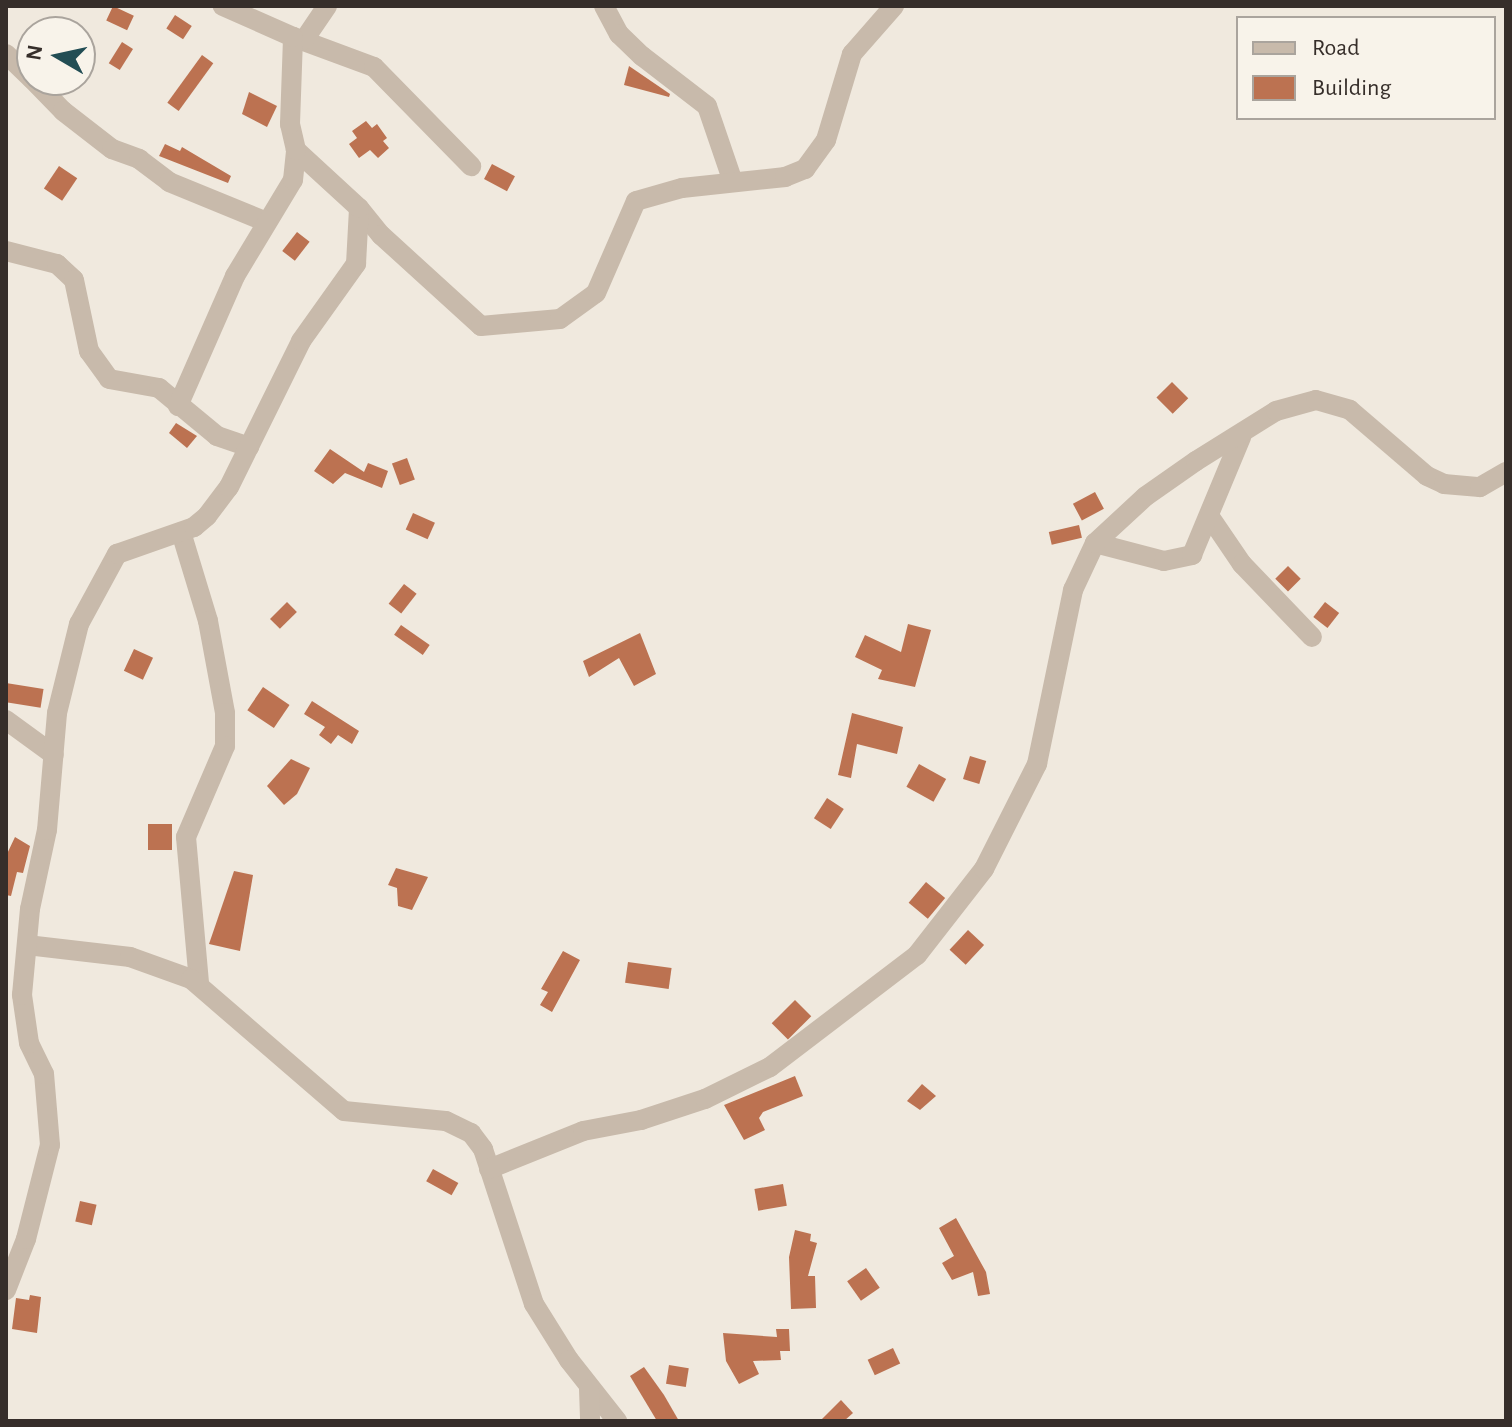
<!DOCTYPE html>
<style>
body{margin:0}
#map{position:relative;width:1512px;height:1427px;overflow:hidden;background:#f0e9de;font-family:"Alegreya Sans",sans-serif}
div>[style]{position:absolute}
.building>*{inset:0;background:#bc7251;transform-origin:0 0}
.minor>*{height:20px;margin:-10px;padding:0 10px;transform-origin:10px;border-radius:10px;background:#c8baab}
span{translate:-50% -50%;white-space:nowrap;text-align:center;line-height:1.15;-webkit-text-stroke:6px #f8f3ea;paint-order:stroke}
.frame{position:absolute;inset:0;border:8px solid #362e2a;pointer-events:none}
.legend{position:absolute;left:1236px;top:16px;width:260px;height:104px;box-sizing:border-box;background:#f8f3ea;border:2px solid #aaa49d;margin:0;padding:10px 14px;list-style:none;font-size:24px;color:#362e2a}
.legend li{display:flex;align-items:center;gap:16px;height:40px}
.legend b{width:40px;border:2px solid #aaa49d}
.north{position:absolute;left:16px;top:16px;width:80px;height:80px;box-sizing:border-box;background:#f8f3ea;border:2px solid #aaa49d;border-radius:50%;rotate:279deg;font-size:22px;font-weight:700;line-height:32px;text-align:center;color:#362e2a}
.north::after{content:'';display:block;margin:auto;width:28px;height:36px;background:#224d54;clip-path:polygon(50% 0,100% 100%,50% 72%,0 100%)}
</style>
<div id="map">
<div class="building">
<i style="left:113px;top:6px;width:23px;height:16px;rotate:25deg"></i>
<i style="left:175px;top:15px;width:20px;height:16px;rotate:33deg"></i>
<i style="left:122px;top:42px;width:13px;height:25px;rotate:32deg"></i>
<i style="left:202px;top:55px;width:14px;height:59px;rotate:36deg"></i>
<i style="clip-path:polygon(629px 66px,670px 94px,669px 97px,624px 85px)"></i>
<i style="clip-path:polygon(249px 92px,277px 106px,267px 127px,242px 114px)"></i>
<i style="clip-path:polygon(366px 121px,372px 128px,377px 124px,387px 138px,383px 141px,389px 148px,378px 158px,370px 150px,359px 158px,349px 144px,357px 138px,352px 131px)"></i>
<i style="clip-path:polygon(165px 144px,180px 151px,182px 147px,231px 176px,228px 183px,159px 156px)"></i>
<i style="left:492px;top:164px;width:26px;height:17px;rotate:28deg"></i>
<i style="left:59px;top:166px;width:22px;height:27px;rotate:34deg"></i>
<i style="left:297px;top:232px;width:16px;height:24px;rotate:38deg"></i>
<i style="left:1172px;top:382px;width:23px;height:22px;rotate:45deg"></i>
<i style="clip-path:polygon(176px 423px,197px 436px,187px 448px,169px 433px)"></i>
<i style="clip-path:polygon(330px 449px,364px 472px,368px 463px,388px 471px,382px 488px,345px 473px,333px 484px,314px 471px)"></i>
<i style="left:407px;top:458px;width:23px;height:16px;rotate:70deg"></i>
<i style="left:1095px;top:492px;width:19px;height:25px;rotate:62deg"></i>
<i style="left:413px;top:513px;width:24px;height:18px;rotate:24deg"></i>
<i style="left:1079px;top:525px;width:13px;height:31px;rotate:77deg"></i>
<i style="left:1288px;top:566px;width:18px;height:18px;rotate:45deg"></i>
<i style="left:404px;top:584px;width:16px;height:25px;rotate:38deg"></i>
<i style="left:287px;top:602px;width:14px;height:24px;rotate:45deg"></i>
<i style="left:1325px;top:602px;width:18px;height:19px;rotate:38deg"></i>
<i style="clip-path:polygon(908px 624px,931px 630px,915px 687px,878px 679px,882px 670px,855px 657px,865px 635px,901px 652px)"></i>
<i style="left:401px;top:625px;width:35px;height:12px;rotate:35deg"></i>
<i style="clip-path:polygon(640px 633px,656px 674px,634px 686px,619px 658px,589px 677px,583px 661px)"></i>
<i style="left:134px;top:649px;width:21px;height:24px;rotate:25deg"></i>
<i style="left:6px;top:683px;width:38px;height:19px;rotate:9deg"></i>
<i style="left:263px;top:687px;width:32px;height:28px;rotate:34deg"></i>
<i style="clip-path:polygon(312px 701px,359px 731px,352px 744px,338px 735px,331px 744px,319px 735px,325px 727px,304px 714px)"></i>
<i style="clip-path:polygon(852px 713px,903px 727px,897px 754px,857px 744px,851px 778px,838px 775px)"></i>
<i style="left:970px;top:756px;width:17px;height:24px;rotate:17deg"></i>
<i style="clip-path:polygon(291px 759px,310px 768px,297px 794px,284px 805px,267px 786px)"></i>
<i style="left:919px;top:764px;width:31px;height:26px;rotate:29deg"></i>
<i style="left:827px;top:798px;width:20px;height:24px;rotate:33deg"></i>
<i style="left:148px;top:824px;width:24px;height:26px"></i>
<i style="clip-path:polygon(15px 837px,30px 846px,23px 873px,17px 872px,11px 896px,6px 895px,6px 856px)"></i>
<i style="clip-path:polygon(396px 868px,428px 877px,412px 910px,398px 906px,397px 888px,388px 885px)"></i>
<i style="clip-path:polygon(234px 871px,253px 875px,240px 951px,209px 944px)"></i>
<i style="left:926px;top:882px;width:25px;height:27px;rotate:40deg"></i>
<i style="left:968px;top:930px;width:22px;height:27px;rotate:43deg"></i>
<i style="clip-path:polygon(563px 951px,580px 960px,552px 1012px,540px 1005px,548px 992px,541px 989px)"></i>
<i style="left:628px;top:962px;width:44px;height:21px;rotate:8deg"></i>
<i style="left:795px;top:1000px;width:23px;height:33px;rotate:45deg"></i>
<i style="clip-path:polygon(795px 1076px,803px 1096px,763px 1112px,759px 1118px,765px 1130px,744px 1140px,724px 1105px)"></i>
<i style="clip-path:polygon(922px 1084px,936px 1096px,920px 1110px,907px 1101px)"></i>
<i style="left:433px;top:1169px;width:29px;height:14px;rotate:29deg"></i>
<i style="left:783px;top:1184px;width:22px;height:29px;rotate:80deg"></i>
<i style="left:80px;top:1201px;width:17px;height:21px;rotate:13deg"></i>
<i style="clip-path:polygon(956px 1218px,986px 1272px,990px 1294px,978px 1296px,973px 1272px,952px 1280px,942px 1263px,954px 1256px,939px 1228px)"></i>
<i style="clip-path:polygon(795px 1230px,811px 1234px,810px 1241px,817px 1243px,808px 1276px,815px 1276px,816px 1308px,791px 1309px,789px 1257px)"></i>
<i style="left:866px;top:1268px;width:24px;height:23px;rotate:55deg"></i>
<i style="clip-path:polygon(30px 1295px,41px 1297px,37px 1333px,12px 1329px,16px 1298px,29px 1300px)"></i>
<i style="clip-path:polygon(776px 1329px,789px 1329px,790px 1351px,780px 1351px,781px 1360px,753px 1361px,759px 1374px,739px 1384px,726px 1361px,723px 1333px,777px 1337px)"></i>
<i style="left:893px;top:1348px;width:17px;height:28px;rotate:65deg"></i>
<i style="left:669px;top:1365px;width:20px;height:19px;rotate:9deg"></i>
<i style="clip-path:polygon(644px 1367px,664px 1395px,679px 1421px,657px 1421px,630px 1376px)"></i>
<i style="clip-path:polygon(841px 1400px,853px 1413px,844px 1421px,820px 1421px)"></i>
</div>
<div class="minor">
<i style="left:604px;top:6px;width:32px;rotate:62deg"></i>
<i style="left:619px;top:34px;width:32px;rotate:44deg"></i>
<i style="left:642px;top:56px;width:82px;rotate:37.6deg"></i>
<i style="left:707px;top:106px;width:80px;rotate:71.1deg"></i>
<i style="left:293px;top:37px;width:86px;rotate:20.3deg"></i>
<i style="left:374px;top:67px;width:139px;rotate:45.6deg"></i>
<i style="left:304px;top:40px;width:41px;rotate:-55.9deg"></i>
<i style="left:6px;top:54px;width:36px;rotate:44deg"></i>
<i style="left:33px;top:80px;width:43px;rotate:45.9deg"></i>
<i style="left:63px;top:111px;width:62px;rotate:37.8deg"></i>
<i style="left:112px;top:149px;width:29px;rotate:20deg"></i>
<i style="left:139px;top:159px;width:38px;rotate:37deg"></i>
<i style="left:169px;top:182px;width:103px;rotate:22.3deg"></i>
<i style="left:359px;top:208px;width:35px;rotate:51deg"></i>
<i style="left:381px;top:235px;width:135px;rotate:42.3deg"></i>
<i style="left:481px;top:326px;width:79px;rotate:-5.1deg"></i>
<i style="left:560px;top:319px;width:44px;rotate:-35.8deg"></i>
<i style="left:596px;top:293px;width:100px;rotate:-66.5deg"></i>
<i style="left:636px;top:201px;width:48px;rotate:-15.8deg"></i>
<i style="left:682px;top:188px;width:104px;rotate:-6.1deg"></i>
<i style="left:785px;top:177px;width:22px;rotate:-22deg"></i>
<i style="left:805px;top:169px;width:36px;rotate:-54deg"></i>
<i style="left:826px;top:140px;width:90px;rotate:-73.2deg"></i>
<i style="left:852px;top:54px;width:64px;rotate:-48.8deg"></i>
<i style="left:6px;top:251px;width:53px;rotate:14.3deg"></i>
<i style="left:57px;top:264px;width:23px;rotate:43deg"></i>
<i style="left:74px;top:280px;width:73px;rotate:78.1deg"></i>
<i style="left:89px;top:351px;width:34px;rotate:54deg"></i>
<i style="left:109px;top:379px;width:51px;rotate:10.2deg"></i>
<i style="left:159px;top:388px;width:75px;rotate:39.6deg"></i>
<i style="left:217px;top:436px;width:34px;rotate:19deg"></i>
<i style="left:178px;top:406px;width:142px;rotate:-66.3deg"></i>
<i style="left:235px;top:276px;width:112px;rotate:-58.9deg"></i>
<i style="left:293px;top:180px;width:30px;rotate:-84deg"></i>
<i style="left:1210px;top:517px;width:57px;rotate:55.8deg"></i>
<i style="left:1242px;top:564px;width:101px;rotate:46.2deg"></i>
<i style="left:181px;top:532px;width:93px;rotate:73.1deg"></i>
<i style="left:208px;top:621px;width:94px;rotate:79.5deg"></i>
<i style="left:225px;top:713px;width:33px;rotate:90deg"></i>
<i style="left:225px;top:746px;width:99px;rotate:113.2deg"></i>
<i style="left:186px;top:837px;width:147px;rotate:84.9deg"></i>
<i style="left:1095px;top:543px;width:71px;rotate:14.6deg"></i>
<i style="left:1164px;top:561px;width:29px;rotate:-12deg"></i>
<i style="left:1192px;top:555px;width:128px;rotate:-67.4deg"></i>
<i style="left:6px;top:720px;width:59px;rotate:36.1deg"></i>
<i style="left:27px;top:945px;width:104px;rotate:6.6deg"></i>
<i style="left:130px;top:957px;width:65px;rotate:19.8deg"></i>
<i style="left:191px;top:979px;width:202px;rotate:40.8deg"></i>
<i style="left:344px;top:1111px;width:102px;rotate:5.6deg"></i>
<i style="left:446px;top:1121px;width:28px;rotate:26deg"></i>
<i style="left:471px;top:1133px;width:20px;rotate:53deg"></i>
<i style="left:483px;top:1149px;width:163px;rotate:71.8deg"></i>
<i style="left:534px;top:1304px;width:66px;rotate:58deg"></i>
<i style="left:569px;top:1360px;width:78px;rotate:51.8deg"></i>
<i style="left:489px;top:1169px;width:101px;rotate:-22deg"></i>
<i style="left:583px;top:1131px;width:59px;rotate:-10.7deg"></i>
<i style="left:641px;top:1120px;width:67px;rotate:-18.2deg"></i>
<i style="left:705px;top:1099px;width:72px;rotate:-26.2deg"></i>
<i style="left:770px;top:1067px;width:185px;rotate:-37.3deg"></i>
<i style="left:917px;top:955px;width:109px;rotate:-52.1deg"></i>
<i style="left:984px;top:869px;width:118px;rotate:-63.2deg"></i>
<i style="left:1037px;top:764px;width:178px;rotate:-78.3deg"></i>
<i style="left:1073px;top:590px;width:52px;rotate:-64.9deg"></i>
<i style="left:1095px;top:543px;width:69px;rotate:-42.7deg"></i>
<i style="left:1146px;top:496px;width:61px;rotate:-35deg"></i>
<i style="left:1196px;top:461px;width:94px;rotate:-32deg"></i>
<i style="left:1276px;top:411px;width:41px;rotate:-15.4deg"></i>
<i style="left:1316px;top:400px;width:35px;rotate:16deg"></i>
<i style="left:1350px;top:410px;width:101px;rotate:40.6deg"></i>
<i style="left:1427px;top:476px;width:19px;rotate:25deg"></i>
<i style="left:1444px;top:484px;width:36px;rotate:5deg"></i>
<i style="left:1480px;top:487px;width:30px;rotate:-30deg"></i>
<i style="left:6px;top:1290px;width:55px;rotate:-68.6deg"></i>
<i style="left:26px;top:1239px;width:97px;rotate:-75.7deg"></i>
<i style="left:50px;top:1145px;width:71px;rotate:-94.8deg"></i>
<i style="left:44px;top:1074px;width:34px;rotate:-116deg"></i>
<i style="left:29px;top:1043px;width:49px;rotate:-98.3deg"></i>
<i style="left:22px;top:995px;width:86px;rotate:-84.7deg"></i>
<i style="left:30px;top:909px;width:81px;rotate:-77.9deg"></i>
<i style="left:47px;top:830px;width:117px;rotate:-85.1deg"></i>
<i style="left:57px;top:713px;width:92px;rotate:-76.1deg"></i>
<i style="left:79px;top:624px;width:80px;rotate:-61.5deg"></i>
<i style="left:117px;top:554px;width:82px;rotate:-19.3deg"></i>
<i style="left:194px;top:527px;width:17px;rotate:-40deg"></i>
<i style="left:207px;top:516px;width:36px;rotate:-53deg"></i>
<i style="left:229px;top:487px;width:163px;rotate:-63.7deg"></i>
<i style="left:301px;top:341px;width:95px;rotate:-54.5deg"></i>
<i style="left:356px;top:264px;width:56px;rotate:-86.9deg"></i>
<i style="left:359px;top:208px;width:86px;rotate:-137.4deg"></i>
<i style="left:296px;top:150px;width:27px;rotate:-103deg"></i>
<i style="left:290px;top:124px;width:87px;rotate:-88deg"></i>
<i style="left:293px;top:37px;width:77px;rotate:-156.1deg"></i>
<i style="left:589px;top:1389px;width:32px;rotate:88deg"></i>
</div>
<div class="frame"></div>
<ul class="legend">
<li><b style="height:10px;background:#c8baab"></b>Road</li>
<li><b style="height:22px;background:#bc7251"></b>Building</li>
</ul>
<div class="north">N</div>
</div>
